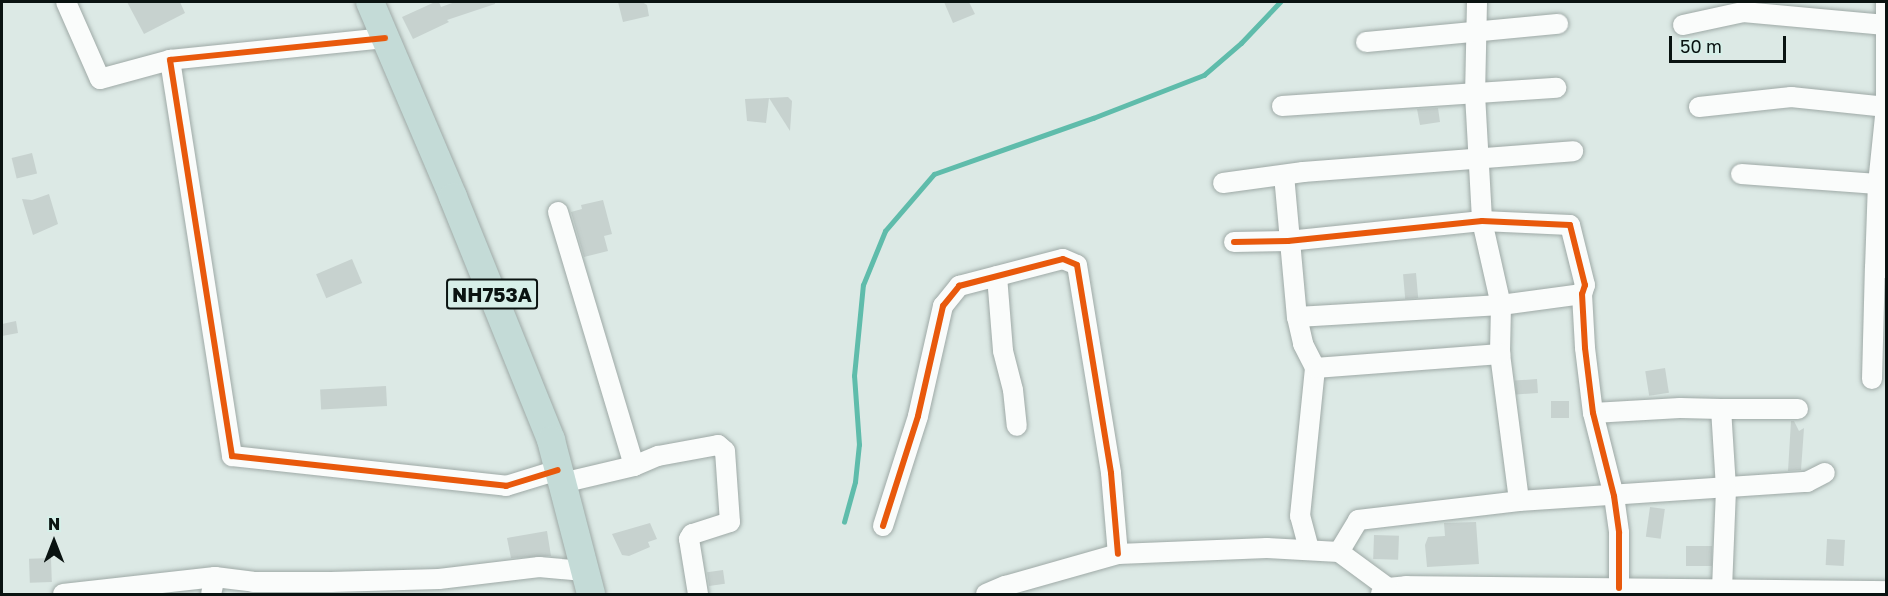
<!DOCTYPE html>
<style>
body{margin:0}
#map{position:relative;width:1888px;height:596px;overflow:hidden;background:#dce9e5;font-family:"Golos Text",sans-serif}
div>[style]{position:absolute}
.stream>*{height:4.5px;margin:-2.25px;padding:0 2.25px;transform-origin:2.25px;border-radius:2.25px;background:#5fbcab}
.building>*{inset:0;background:#c7d2cf;transform-origin:0 0}
.roads{filter:drop-shadow(0 0 2px #9ea9a6) drop-shadow(0 0 2px #9ea9a6)}
.minor>*{height:20px;margin:-10px;padding:0 10px;transform-origin:10px;border-radius:10px;background:#fafcfb}
.highway>*{height:28px;margin:-14px;padding:0 14px;transform-origin:14px;border-radius:14px;background:#c4dbd7}
.cycleway>*{height:6px;margin:-3px;padding:0 3px;transform-origin:3px;border-radius:3px;background:#e8590c}
span{translate:-50% -50%;white-space:nowrap;text-align:center;line-height:1.15;-webkit-text-stroke:4.5px #d6efe8;paint-order:stroke}
.shield-label span{padding:2px 4px;background:#d6efe8;border:2px solid;border-radius:4px;-webkit-text-stroke-width:0}
.shield-label{font-size:20px;color:#0a1311;font-weight:700}
.frame{position:absolute;inset:0;border:3px solid #0a1311;pointer-events:none}
.north{position:absolute;left:24px;top:512px;width:60px;height:60px;-webkit-text-stroke:4px #d6efe8;paint-order:stroke;rotate:0deg;font-size:16px;font-weight:700;line-height:24px;text-align:center;color:#0a1311}
.north::after{content:'';display:block;margin:auto;width:21px;height:27px;background:#0a1311;clip-path:polygon(50% 0,100% 100%,50% 72%,0 100%)}
.scale{position:absolute;left:1669px;top:36px;width:117px;height:27px;box-sizing:border-box;border:3px solid #0a1311;border-top:0;padding-left:8px;font-size:18px;line-height:21px;white-space:nowrap;color:#0a1311;-webkit-text-stroke:4px #d6efe8;paint-order:stroke}
</style>
<div id="map">
<div class="stream">
<i style="left:844px;top:522px;width:41px;rotate:-74.6deg"></i>
<i style="left:855px;top:482px;width:37px;rotate:-84deg"></i>
<i style="left:859px;top:445px;width:69px;rotate:-94.1deg"></i>
<i style="left:854px;top:376px;width:91px;rotate:-84.4deg"></i>
<i style="left:863px;top:285px;width:58px;rotate:-67.8deg"></i>
<i style="left:885px;top:231px;width:75px;rotate:-49.3deg"></i>
<i style="left:934px;top:174px;width:169px;rotate:-19.4deg"></i>
<i style="left:1093px;top:118px;width:119px;rotate:-21.2deg"></i>
<i style="left:1204px;top:75px;width:49px;rotate:-40.9deg"></i>
<i style="left:1241px;top:43px;width:57px;rotate:-46.4deg"></i>
</div>
<div class="building">
<i style="clip-path:polygon(127px 2px,180px 2px,185px 13px,144px 34px)"></i>
<i style="clip-path:polygon(435px 2px,439px 2px,441px 7px,455px 2px,495px 2px,495px 4px,447px 20px,449px 22px,413px 39px,402px 17px)"></i>
<i style="clip-path:polygon(618px 2px,642px 2px,647px 5px,649px 16px,623px 22px)"></i>
<i style="clip-path:polygon(944px 2px,969px 2px,975px 14px,953px 23px)"></i>
<i style="clip-path:polygon(788px 97px,792px 101px,790px 131px,769px 98px)"></i>
<i style="clip-path:polygon(769px 98px,766px 123px,747px 121px,745px 99px)"></i>
<i style="clip-path:polygon(1438px 108px,1440px 122px,1420px 125px,1417px 109px)"></i>
<i style="left:32px;top:153px;width:21px;height:21px;rotate:76deg"></i>
<i style="clip-path:polygon(49px 194px,58px 224px,33px 235px,22px 199px,32px 200px)"></i>
<i style="clip-path:polygon(603px 200px,612px 234px,604px 236px,608px 251px,584px 257px,571px 212px,582px 209px,581px 205px)"></i>
<i style="left:352px;top:259px;width:26px;height:39px;rotate:67deg"></i>
<i style="left:1416px;top:273px;width:25px;height:13px;rotate:85deg"></i>
<i style="clip-path:polygon(16px 321px,18px 333px,2px 336px,2px 324px)"></i>
<i style="left:1665px;top:368px;width:25px;height:20px;rotate:81deg"></i>
<i style="left:1537px;top:379px;width:14px;height:22px;rotate:86deg"></i>
<i style="left:386px;top:386px;width:20px;height:66px;rotate:87deg"></i>
<i style="left:1551px;top:401px;width:18px;height:17px"></i>
<i style="clip-path:polygon(1791px 421px,1794px 421px,1799px 431px,1804px 428px,1801px 470px,1788px 471px)"></i>
<i style="left:1650px;top:507px;width:15px;height:30px;rotate:8deg"></i>
<i style="clip-path:polygon(1476px 522px,1479px 564px,1427px 567px,1425px 545px,1428px 537px,1445px 536px,1444px 523px)"></i>
<i style="clip-path:polygon(650px 523px,657px 539px,648px 542px,650px 547px,629px 556px,622px 555px,612px 534px)"></i>
<i style="clip-path:polygon(547px 531px,551px 556px,511px 558px,507px 538px)"></i>
<i style="left:1374px;top:535px;width:25px;height:24px;rotate:2deg"></i>
<i style="left:1827px;top:539px;width:18px;height:26px;rotate:3deg"></i>
<i style="left:1686px;top:546px;width:26px;height:20px"></i>
<i style="left:51px;top:558px;width:24px;height:22px;rotate:88deg"></i>
<i style="left:723px;top:570px;width:14px;height:16px;rotate:82deg"></i>
</div>
<div class="roads">
<div class="minor">
<i style="left:66px;top:2px;width:84px;rotate:66.2deg"></i>
<i style="left:100px;top:79px;width:73px;rotate:-15.2deg"></i>
<i style="left:1477px;top:2px;width:92px;rotate:91.2deg"></i>
<i style="left:1475px;top:94px;width:127px;rotate:86.8deg"></i>
<i style="left:1482px;top:221px;width:86px;rotate:77.3deg"></i>
<i style="left:1501px;top:305px;width:49px;rotate:91.2deg"></i>
<i style="left:1500px;top:354px;width:148px;rotate:82.6deg"></i>
<i style="left:1683px;top:25px;width:61px;rotate:-12.2deg"></i>
<i style="left:1743px;top:12px;width:143px;rotate:5.2deg"></i>
<i style="left:385px;top:38px;width:216px;rotate:174.2deg"></i>
<i style="left:170px;top:60px;width:401px;rotate:81.1deg"></i>
<i style="left:232px;top:456px;width:276px;rotate:6.2deg"></i>
<i style="left:506px;top:486px;width:54px;rotate:-17.1deg"></i>
<i style="left:1366px;top:42px;width:193px;rotate:-5.4deg"></i>
<i style="left:1282px;top:106px;width:275px;rotate:-3.8deg"></i>
<i style="left:1699px;top:107px;width:93px;rotate:-6.2deg"></i>
<i style="left:1791px;top:97px;width:96px;rotate:6deg"></i>
<i style="left:1741px;top:174px;width:137px;rotate:4.2deg"></i>
<i style="left:1284px;top:175px;width:143px;rotate:84.8deg"></i>
<i style="left:1297px;top:317px;width:28px;rotate:77deg"></i>
<i style="left:1303px;top:344px;width:27px;rotate:63deg"></i>
<i style="left:1223px;top:183px;width:81px;rotate:-7.8deg"></i>
<i style="left:1303px;top:172px;width:271px;rotate:-4.4deg"></i>
<i style="left:558px;top:212px;width:265px;rotate:73.3deg"></i>
<i style="left:1234px;top:242px;width:54px;rotate:-1.1deg"></i>
<i style="left:1288px;top:241px;width:195px;rotate:-5.9deg"></i>
<i style="left:1482px;top:221px;width:88px;rotate:2.6deg"></i>
<i style="left:1570px;top:225px;width:62px;rotate:76deg"></i>
<i style="left:1585px;top:285px;width:9px;rotate:108deg"></i>
<i style="left:1582px;top:294px;width:54px;rotate:86.8deg"></i>
<i style="left:1585px;top:348px;width:65px;rotate:83deg"></i>
<i style="left:1593px;top:413px;width:86px;rotate:75.8deg"></i>
<i style="left:1614px;top:496px;width:37px;rotate:82deg"></i>
<i style="left:1619px;top:533px;width:55px;rotate:90deg"></i>
<i style="left:1875px;top:268px;width:84px;rotate:-88deg"></i>
<i style="left:1878px;top:184px;width:77px;rotate:-84.1deg"></i>
<i style="left:1886px;top:107px;width:105px;rotate:-90deg"></i>
<i style="left:997px;top:276px;width:75px;rotate:85.4deg"></i>
<i style="left:1003px;top:351px;width:40px;rotate:75.6deg"></i>
<i style="left:1013px;top:390px;width:36px;rotate:84deg"></i>
<i style="left:1297px;top:317px;width:204px;rotate:-3.4deg"></i>
<i style="left:1501px;top:305px;width:82px;rotate:-7.7deg"></i>
<i style="left:1872px;top:379px;width:111px;rotate:-88.5deg"></i>
<i style="left:1875px;top:268px;width:11px"></i>
<i style="left:1593px;top:413px;width:87px;rotate:-3.3deg"></i>
<i style="left:1680px;top:408px;width:41px;rotate:1.4deg"></i>
<i style="left:562px;top:483px;width:74px;rotate:-13.3deg"></i>
<i style="left:634px;top:466px;width:26px;rotate:-23deg"></i>
<i style="left:658px;top:456px;width:61px;rotate:-10.4deg"></i>
<i style="left:718px;top:445px;width:9px;rotate:41deg"></i>
<i style="left:725px;top:451px;width:71px;rotate:86deg"></i>
<i style="left:730px;top:522px;width:40px;rotate:162deg"></i>
<i style="left:692px;top:534px;width:6px;rotate:121deg"></i>
<i style="left:689px;top:539px;width:56px;rotate:80.7deg"></i>
<i style="left:883px;top:526px;width:115px;rotate:-72.3deg"></i>
<i style="left:918px;top:416px;width:113px;rotate:-77.2deg"></i>
<i style="left:943px;top:306px;width:26px;rotate:-51deg"></i>
<i style="left:959px;top:286px;width:107px;rotate:-14.6deg"></i>
<i style="left:1063px;top:259px;width:15px;rotate:23deg"></i>
<i style="left:1077px;top:265px;width:211px;rotate:80.7deg"></i>
<i style="left:1111px;top:473px;width:81px;rotate:85.1deg"></i>
<i style="left:1309px;top:549px;width:34px;rotate:-105deg"></i>
<i style="left:1300px;top:516px;width:149px;rotate:-84.2deg"></i>
<i style="left:1315px;top:368px;width:186px;rotate:-4.3deg"></i>
<i style="left:1339px;top:552px;width:37px;rotate:-59deg"></i>
<i style="left:1358px;top:520px;width:162px;rotate:-6.7deg"></i>
<i style="left:1519px;top:501px;width:289px;rotate:-3.8deg"></i>
<i style="left:1807px;top:482px;width:20px;rotate:-27deg"></i>
<i style="left:215px;top:577px;width:38px;rotate:7deg"></i>
<i style="left:253px;top:582px;width:78px"></i>
<i style="left:331px;top:582px;width:108px;rotate:-1.6deg"></i>
<i style="left:439px;top:579px;width:101px;rotate:-6.8deg"></i>
<i style="left:539px;top:567px;width:45px;rotate:5.1deg"></i>
<i style="left:1722px;top:589px;width:101px;rotate:-87.7deg"></i>
<i style="left:1726px;top:488px;width:79px;rotate:-93.6deg"></i>
<i style="left:1721px;top:409px;width:77px"></i>
<i style="left:63px;top:594px;width:153px;rotate:-6.4deg"></i>
<i style="left:215px;top:577px;width:17px;rotate:103deg"></i>
<i style="left:986px;top:594px;width:21px;rotate:-23deg"></i>
<i style="left:1005px;top:586px;width:117px;rotate:-15.8deg"></i>
<i style="left:1118px;top:554px;width:149px;rotate:-2.3deg"></i>
<i style="left:1267px;top:548px;width:72px;rotate:3.2deg"></i>
<i style="left:1339px;top:552px;width:61px;rotate:36.3deg"></i>
<i style="left:1381px;top:594px;width:9px;rotate:-41deg"></i>
<i style="left:1388px;top:588px;width:18px;rotate:-6deg"></i>
<i style="left:1406px;top:586px;width:480px;rotate:0.6deg"></i>
</div>
<div class="highway">
<i style="left:370px;top:2px;width:212px;rotate:66.9deg"></i>
<i style="left:453px;top:197px;width:262px;rotate:68deg"></i>
<i style="left:551px;top:440px;width:159px;rotate:75.4deg"></i>
</div>
</div>
<div class="cycleway">
<i style="left:385px;top:38px;width:216px;rotate:174.2deg"></i>
<i style="left:170px;top:60px;width:401px;rotate:81.1deg"></i>
<i style="left:232px;top:456px;width:276px;rotate:6.2deg"></i>
<i style="left:506px;top:486px;width:54px;rotate:-17.1deg"></i>
<i style="left:1234px;top:242px;width:54px;rotate:-1.1deg"></i>
<i style="left:1288px;top:241px;width:195px;rotate:-5.9deg"></i>
<i style="left:1482px;top:221px;width:88px;rotate:2.6deg"></i>
<i style="left:1570px;top:225px;width:62px;rotate:76deg"></i>
<i style="left:1585px;top:285px;width:9px;rotate:108deg"></i>
<i style="left:1582px;top:294px;width:54px;rotate:86.8deg"></i>
<i style="left:1585px;top:348px;width:65px;rotate:83deg"></i>
<i style="left:1593px;top:413px;width:86px;rotate:75.8deg"></i>
<i style="left:1614px;top:496px;width:37px;rotate:82deg"></i>
<i style="left:1619px;top:533px;width:55px;rotate:90deg"></i>
<i style="left:883px;top:526px;width:115px;rotate:-72.3deg"></i>
<i style="left:918px;top:416px;width:113px;rotate:-77.2deg"></i>
<i style="left:943px;top:306px;width:26px;rotate:-51deg"></i>
<i style="left:959px;top:286px;width:107px;rotate:-14.6deg"></i>
<i style="left:1063px;top:259px;width:15px;rotate:23deg"></i>
<i style="left:1077px;top:265px;width:211px;rotate:80.7deg"></i>
<i style="left:1111px;top:473px;width:81px;rotate:85.1deg"></i>
</div>
<div class="shield-label">
<span style="left:492px;top:294px">NH753A</span>
</div>
<div class="frame"></div>
<div class="north">N</div>
<div class="scale">50 m</div>
</div>
